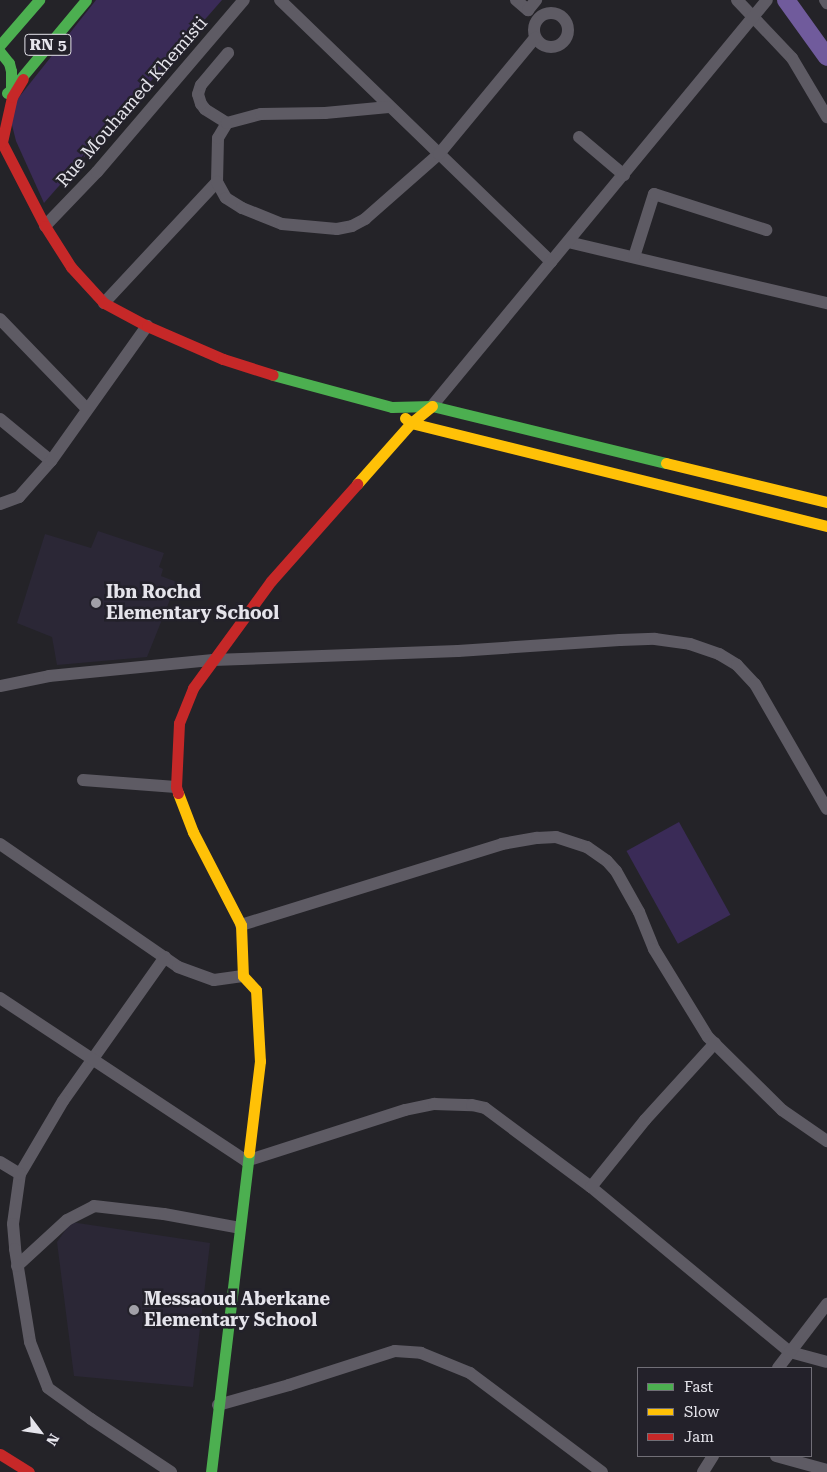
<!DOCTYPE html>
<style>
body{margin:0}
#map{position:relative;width:827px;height:1472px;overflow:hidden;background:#242328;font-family:"Roboto Serif",serif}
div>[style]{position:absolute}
.built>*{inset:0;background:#2b2736}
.green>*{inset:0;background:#3a2b57;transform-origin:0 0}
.canal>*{height:18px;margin:-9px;padding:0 9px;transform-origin:9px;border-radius:9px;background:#705b9c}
.street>*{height:12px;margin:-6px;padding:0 6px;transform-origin:6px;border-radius:6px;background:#5e5b64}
.street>.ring{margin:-6px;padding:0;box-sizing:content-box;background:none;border:12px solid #5e5b64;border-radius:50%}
.fast>*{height:11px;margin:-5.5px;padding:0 5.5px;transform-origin:5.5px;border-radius:5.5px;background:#4caf50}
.slow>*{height:11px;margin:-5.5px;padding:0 5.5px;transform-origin:5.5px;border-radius:5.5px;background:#ffc107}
.jam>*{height:11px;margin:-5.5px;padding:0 5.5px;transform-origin:5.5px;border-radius:5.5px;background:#c62828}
.dots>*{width:14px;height:14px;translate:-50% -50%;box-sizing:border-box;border:2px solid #23212a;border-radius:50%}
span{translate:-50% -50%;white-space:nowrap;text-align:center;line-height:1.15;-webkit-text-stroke:5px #23212a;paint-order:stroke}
.shield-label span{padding:1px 4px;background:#23212a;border:1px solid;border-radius:4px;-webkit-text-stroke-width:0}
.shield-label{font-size:16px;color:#e5e4eb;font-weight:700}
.street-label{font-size:18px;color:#e5e4eb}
.poi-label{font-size:18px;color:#e5e4eb;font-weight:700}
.left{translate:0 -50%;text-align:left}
.legend{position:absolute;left:637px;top:1367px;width:175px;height:90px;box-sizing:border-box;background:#23212a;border:1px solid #716f77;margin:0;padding:6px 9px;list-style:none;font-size:15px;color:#e5e4eb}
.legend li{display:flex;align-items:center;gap:10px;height:25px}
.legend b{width:25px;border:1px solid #716f77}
.north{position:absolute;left:15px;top:1407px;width:50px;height:50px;-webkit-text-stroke:4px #23212a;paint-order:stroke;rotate:121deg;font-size:14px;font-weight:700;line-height:20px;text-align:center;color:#e5e4eb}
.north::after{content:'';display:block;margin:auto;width:18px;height:22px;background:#e5e4eb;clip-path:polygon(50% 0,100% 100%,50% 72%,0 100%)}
</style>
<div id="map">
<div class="built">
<i style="clip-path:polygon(98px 531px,164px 553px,159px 567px,163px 569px,161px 576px,177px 582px,147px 657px,57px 665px,52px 637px,17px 623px,45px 534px,91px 548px)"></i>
<i style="clip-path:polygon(71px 1222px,210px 1243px,193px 1387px,74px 1376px,57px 1242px)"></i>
</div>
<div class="green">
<i style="clip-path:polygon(96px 0,222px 0,44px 203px,16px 141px,11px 121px,12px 106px)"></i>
<i style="left:679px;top:822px;width:106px;height:60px;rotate:61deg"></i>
</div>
<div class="canal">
<i style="left:786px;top:0;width:70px;rotate:54.3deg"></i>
</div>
<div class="street">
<i style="left:280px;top:0;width:377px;rotate:44deg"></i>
<i style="left:516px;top:0;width:16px;rotate:40deg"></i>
<i style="left:528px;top:10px;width:13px;rotate:-51deg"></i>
<i style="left:737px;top:0;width:80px;rotate:46.5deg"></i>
<i style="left:792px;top:58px;width:69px;rotate:59.3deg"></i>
<i style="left:825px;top:0;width:4px;rotate:56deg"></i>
<i class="ring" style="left:534px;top:13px;width:22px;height:22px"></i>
<i style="left:227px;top:123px;width:26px;rotate:-148deg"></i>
<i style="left:205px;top:109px;width:6px;rotate:-129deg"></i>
<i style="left:201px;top:104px;width:10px;rotate:-107deg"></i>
<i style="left:198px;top:94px;width:9px;rotate:-72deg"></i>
<i style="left:201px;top:85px;width:42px;rotate:-49.8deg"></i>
<i style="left:579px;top:137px;width:59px;rotate:40.2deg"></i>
<i style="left:217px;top:182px;width:44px;rotate:-88.7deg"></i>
<i style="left:218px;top:138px;width:17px;rotate:-59deg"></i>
<i style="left:227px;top:123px;width:35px;rotate:-15deg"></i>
<i style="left:261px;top:114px;width:64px;rotate:-0.9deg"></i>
<i style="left:325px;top:113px;width:64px;rotate:-5.4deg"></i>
<i style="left:45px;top:226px;width:75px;rotate:-46.1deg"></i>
<i style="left:97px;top:172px;width:226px;rotate:-49.5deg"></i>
<i style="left:568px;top:242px;width:266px;rotate:13.3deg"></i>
<i style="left:634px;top:257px;width:66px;rotate:-72.4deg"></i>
<i style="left:654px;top:194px;width:118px;rotate:17.8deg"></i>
<i style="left:104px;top:303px;width:166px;rotate:-47deg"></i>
<i style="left:217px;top:182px;width:18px;rotate:61deg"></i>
<i style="left:226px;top:198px;width:19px;rotate:32deg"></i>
<i style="left:242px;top:208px;width:43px;rotate:21.8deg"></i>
<i style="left:282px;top:224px;width:55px;rotate:5.2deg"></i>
<i style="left:337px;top:229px;width:15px;rotate:-11deg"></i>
<i style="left:352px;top:226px;width:15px;rotate:-28deg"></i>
<i style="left:365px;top:219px;width:98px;rotate:-41.3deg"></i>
<i style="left:439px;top:154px;width:151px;rotate:-50.4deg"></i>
<i style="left:0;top:319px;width:125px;rotate:46deg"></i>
<i style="left:432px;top:406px;width:526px;rotate:-50.47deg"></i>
<i style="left:0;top:419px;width:66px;rotate:39.5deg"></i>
<i style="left:0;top:504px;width:20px;rotate:-20deg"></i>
<i style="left:19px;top:497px;width:48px;rotate:-48.4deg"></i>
<i style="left:51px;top:461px;width:166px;rotate:-54.6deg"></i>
<i style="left:0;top:686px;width:50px;rotate:-11.5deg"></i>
<i style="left:49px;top:676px;width:165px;rotate:-5.6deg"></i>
<i style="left:213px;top:660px;width:245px;rotate:-2.1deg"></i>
<i style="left:458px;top:651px;width:162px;rotate:-3.9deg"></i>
<i style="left:620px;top:640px;width:35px;rotate:-2deg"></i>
<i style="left:655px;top:639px;width:35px;rotate:8deg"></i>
<i style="left:690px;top:644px;width:31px;rotate:19deg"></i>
<i style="left:719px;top:654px;width:21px;rotate:31deg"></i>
<i style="left:737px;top:665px;width:26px;rotate:47deg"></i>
<i style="left:755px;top:684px;width:144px;rotate:60.1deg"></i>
<i style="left:83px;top:780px;width:93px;rotate:4.3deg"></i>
<i style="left:0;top:844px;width:216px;rotate:34.6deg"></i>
<i style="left:178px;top:967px;width:38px;rotate:20deg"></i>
<i style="left:214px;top:980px;width:29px;rotate:-8deg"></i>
<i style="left:241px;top:925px;width:273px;rotate:-17.2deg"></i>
<i style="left:502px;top:844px;width:36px;rotate:-10deg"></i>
<i style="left:537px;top:838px;width:19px;rotate:-3deg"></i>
<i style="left:556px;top:837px;width:33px;rotate:18deg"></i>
<i style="left:587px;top:847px;width:24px;rotate:35deg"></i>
<i style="left:607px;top:861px;width:13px;rotate:48deg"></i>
<i style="left:616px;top:871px;width:47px;rotate:60.7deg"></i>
<i style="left:639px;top:912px;width:40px;rotate:68deg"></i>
<i style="left:654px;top:949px;width:103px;rotate:58.5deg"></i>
<i style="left:708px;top:1037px;width:104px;rotate:44.6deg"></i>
<i style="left:782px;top:1110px;width:55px;rotate:34.6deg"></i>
<i style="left:165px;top:957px;width:176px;rotate:125.3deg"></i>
<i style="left:63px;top:1101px;width:85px;rotate:120.5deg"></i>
<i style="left:20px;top:1174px;width:50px;rotate:98deg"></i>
<i style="left:13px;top:1224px;width:25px;rotate:85deg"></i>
<i style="left:15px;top:1249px;width:94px;rotate:80.8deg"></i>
<i style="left:30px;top:1342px;width:49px;rotate:68.6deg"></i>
<i style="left:48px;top:1388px;width:53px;rotate:35.8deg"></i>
<i style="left:91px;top:1419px;width:96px;rotate:33.5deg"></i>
<i style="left:0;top:998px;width:295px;rotate:33.5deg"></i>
<i style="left:246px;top:1161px;width:167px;rotate:-17.8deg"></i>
<i style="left:405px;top:1110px;width:30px;rotate:-12deg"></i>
<i style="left:434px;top:1104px;width:38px;rotate:2deg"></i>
<i style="left:472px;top:1105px;width:13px;rotate:13deg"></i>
<i style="left:485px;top:1108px;width:132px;rotate:36.7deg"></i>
<i style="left:591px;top:1187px;width:259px;rotate:39.7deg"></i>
<i style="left:790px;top:1352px;width:38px;rotate:15deg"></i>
<i style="left:0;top:1162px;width:23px;rotate:31deg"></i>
<i style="left:591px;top:1187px;width:86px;rotate:-51.1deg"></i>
<i style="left:645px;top:1120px;width:104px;rotate:-47.7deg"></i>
<i style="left:17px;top:1266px;width:68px;rotate:-42.6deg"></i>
<i style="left:67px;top:1220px;width:30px;rotate:-27deg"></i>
<i style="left:94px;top:1206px;width:70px;rotate:6.5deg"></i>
<i style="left:164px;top:1214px;width:77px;rotate:10.4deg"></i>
<i style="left:778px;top:1368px;width:81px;rotate:-52.6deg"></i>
<i style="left:218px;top:1405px;width:74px;rotate:-15.7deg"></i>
<i style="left:289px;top:1385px;width:111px;rotate:-17.8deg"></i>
<i style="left:395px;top:1351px;width:26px;rotate:4deg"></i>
<i style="left:421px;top:1353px;width:53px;rotate:22.2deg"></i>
<i style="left:470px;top:1373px;width:165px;rotate:36.9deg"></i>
<i style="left:776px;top:1456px;width:53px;rotate:15.4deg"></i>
<i style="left:703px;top:1472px;width:19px;rotate:-58deg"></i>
</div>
<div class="fast">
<i style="left:0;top:45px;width:60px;rotate:-49.1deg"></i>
<i style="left:0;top:52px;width:14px;rotate:51deg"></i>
<i style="left:9px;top:63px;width:8px;rotate:76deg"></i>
<i style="left:11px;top:71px;width:19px;rotate:90deg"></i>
<i style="left:11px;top:90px;width:5px;rotate:143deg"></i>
<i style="left:11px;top:90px;width:117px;rotate:-50.2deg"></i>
<i style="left:273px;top:375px;width:123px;rotate:15.1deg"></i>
<i style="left:392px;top:407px;width:40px;rotate:-1.4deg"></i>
<i style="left:432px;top:406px;width:241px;rotate:13.7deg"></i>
<i style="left:211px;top:1472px;width:322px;rotate:-83.2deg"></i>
</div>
<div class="slow">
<i style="left:405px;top:418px;width:8px;rotate:40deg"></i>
<i style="left:411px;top:423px;width:429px;rotate:13.9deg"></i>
<i style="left:666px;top:463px;width:166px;rotate:13.6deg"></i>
<i style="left:357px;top:484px;width:81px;rotate:-48.5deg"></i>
<i style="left:411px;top:423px;width:27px;rotate:-39deg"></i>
<i style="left:178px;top:793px;width:42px;rotate:69deg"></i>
<i style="left:193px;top:832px;width:105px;rotate:62.7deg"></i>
<i style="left:241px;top:925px;width:51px;rotate:87.8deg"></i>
<i style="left:243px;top:976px;width:19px;rotate:47deg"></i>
<i style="left:256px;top:990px;width:71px;rotate:86.8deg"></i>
<i style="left:260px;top:1061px;width:92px;rotate:96.9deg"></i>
</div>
<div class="jam">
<i style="left:0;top:139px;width:98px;rotate:62.7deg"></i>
<i style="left:45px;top:226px;width:49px;rotate:57.6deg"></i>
<i style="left:71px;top:267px;width:49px;rotate:47.5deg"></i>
<i style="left:104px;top:303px;width:49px;rotate:28.1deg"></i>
<i style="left:147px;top:326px;width:83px;rotate:23.5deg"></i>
<i style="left:223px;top:359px;width:52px;rotate:17.7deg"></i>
<i style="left:2px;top:142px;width:46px;rotate:-77.5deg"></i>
<i style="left:12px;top:97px;width:21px;rotate:-59deg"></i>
<i style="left:178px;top:793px;width:6px;rotate:-108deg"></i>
<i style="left:176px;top:787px;width:64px;rotate:-87.3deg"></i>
<i style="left:179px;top:723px;width:38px;rotate:-68deg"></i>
<i style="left:193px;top:688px;width:132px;rotate:-53.9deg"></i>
<i style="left:271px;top:581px;width:130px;rotate:-48.4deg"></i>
<i style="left:0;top:1454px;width:34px;rotate:32deg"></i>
</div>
<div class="dots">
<i style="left:96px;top:603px;background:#a1a0a7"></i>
<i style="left:134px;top:1310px;background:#a1a0a7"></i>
</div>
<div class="shield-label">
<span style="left:48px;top:45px">RN 5</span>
</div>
<div class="street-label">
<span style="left:132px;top:102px;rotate:-49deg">Rue Mouhamed Khemisti</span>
</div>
<div class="poi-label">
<span class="left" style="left:106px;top:603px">Ibn Rochd<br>Elementary School</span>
<span class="left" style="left:144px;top:1310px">Messaoud Aberkane<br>Elementary School</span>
</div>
<ul class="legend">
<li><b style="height:6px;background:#4caf50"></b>Fast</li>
<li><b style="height:6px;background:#ffc107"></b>Slow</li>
<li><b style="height:6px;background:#c62828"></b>Jam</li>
</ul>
<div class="north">N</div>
</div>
